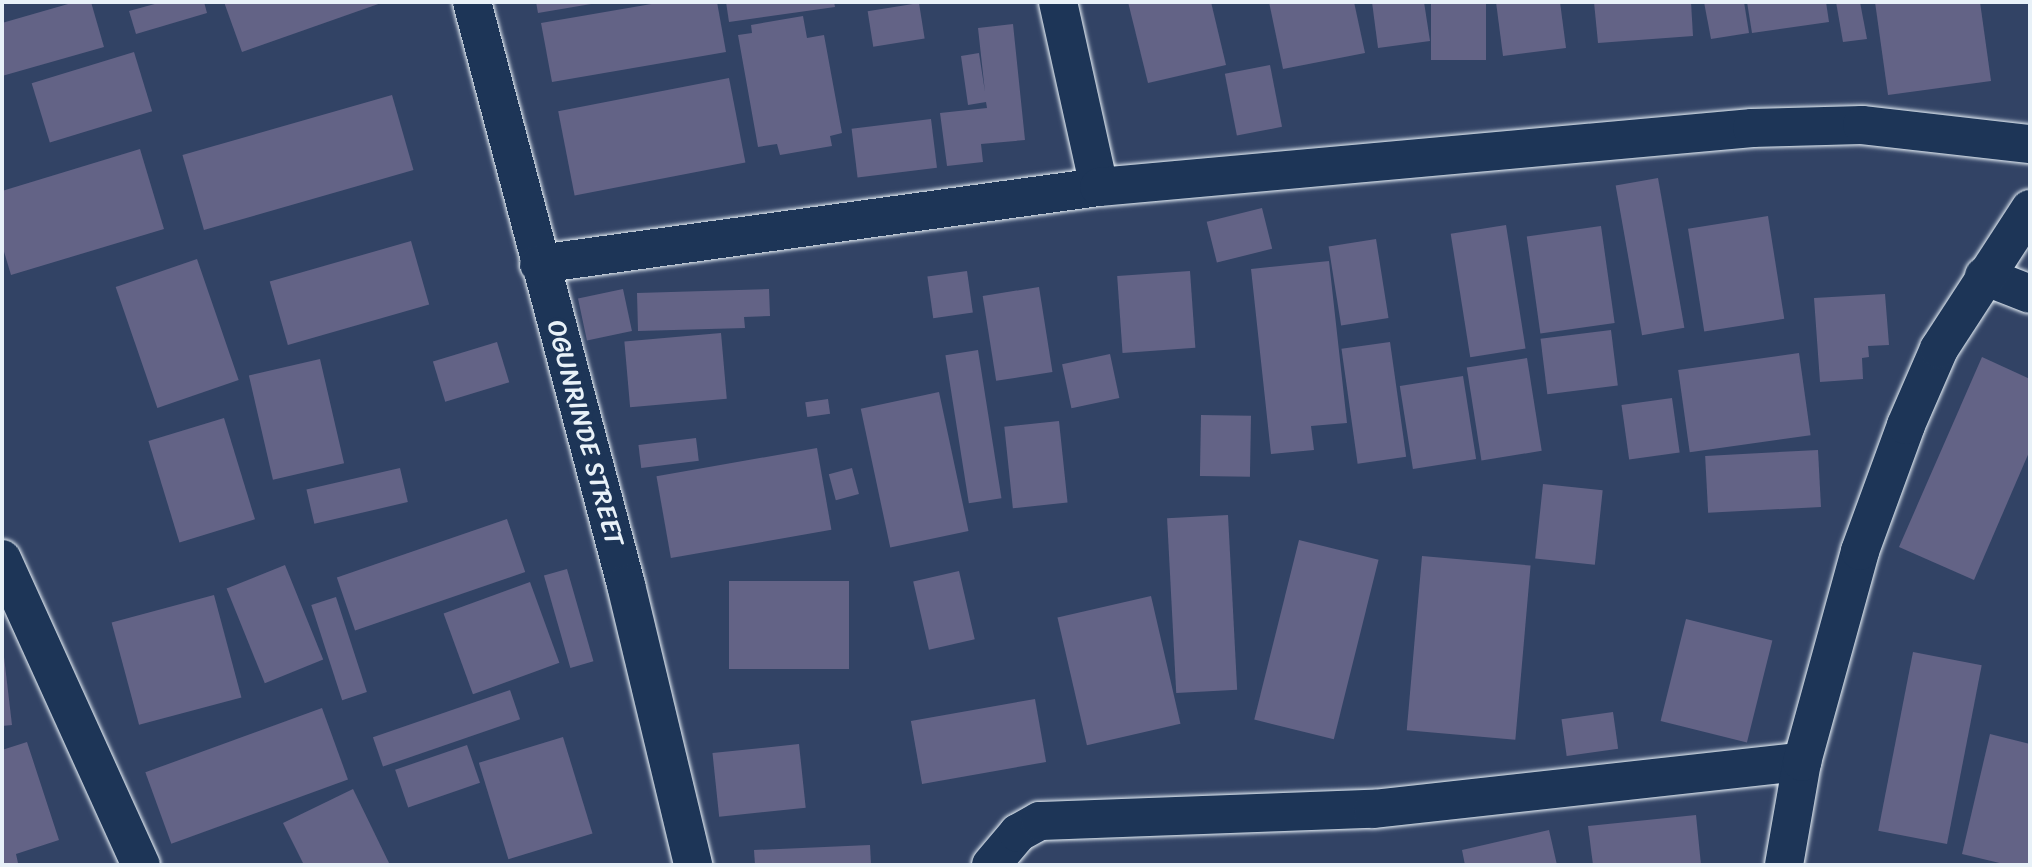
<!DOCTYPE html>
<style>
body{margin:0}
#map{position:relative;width:2032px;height:867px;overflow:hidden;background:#324365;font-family:Sriracha,sans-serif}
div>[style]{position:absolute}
.building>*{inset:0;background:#636386;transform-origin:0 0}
.roads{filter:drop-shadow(0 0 2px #e8f1f8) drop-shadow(0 0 2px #e8f1f8)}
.minor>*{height:38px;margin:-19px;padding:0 19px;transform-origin:19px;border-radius:19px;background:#1d3557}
span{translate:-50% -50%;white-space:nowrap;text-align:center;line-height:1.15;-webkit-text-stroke:7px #1d3557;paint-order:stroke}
.street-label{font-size:26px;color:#e8f1f8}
.frame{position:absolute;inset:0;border:4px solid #e8f1f8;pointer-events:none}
</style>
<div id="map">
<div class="building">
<i style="clip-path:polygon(75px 2px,91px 2px,104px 47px,2px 76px,2px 23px)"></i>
<i style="clip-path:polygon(162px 2px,204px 2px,207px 13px,136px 34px,129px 11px)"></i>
<i style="clip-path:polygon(224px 2px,384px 2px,242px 52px)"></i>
<i style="clip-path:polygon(536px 2px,597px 2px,597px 3px,538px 13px)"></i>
<i style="clip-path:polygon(663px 2px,717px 2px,726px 52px,552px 82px,541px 23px)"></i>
<i style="clip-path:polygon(726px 2px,834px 2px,835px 7px,729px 22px)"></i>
<i style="clip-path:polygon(1128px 2px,1211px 2px,1226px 65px,1148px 83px)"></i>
<i style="clip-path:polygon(1269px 2px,1354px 2px,1365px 53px,1283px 69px)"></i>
<i style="clip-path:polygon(1372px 2px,1424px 2px,1430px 41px,1378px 48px)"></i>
<i style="left:1431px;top:2px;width:55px;height:58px"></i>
<i style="clip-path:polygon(1496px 2px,1560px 2px,1566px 48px,1503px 56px)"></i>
<i style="clip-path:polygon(1594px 2px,1691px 2px,1693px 36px,1598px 43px)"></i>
<i style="clip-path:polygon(1704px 2px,1744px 2px,1749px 33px,1711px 39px)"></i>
<i style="clip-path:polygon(1747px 2px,1826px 2px,1829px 22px,1752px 33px)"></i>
<i style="clip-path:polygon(1836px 2px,1860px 2px,1867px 39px,1843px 42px)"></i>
<i style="clip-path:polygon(1875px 2px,1980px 2px,1991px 81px,1888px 95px)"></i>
<i style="left:919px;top:3px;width:36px;height:52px;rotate:81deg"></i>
<i style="clip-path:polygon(803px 16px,807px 38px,824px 35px,842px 133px,830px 136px,832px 146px,780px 155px,777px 144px,758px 147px,738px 35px,752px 33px,751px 25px)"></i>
<i style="clip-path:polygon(1013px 24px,1025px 140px,981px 144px,983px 162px,947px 166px,940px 113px,987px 108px,986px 102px,968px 105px,961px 56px,979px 53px,985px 92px,978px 28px)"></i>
<i style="left:134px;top:52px;width:62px;height:107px;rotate:73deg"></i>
<i style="left:1270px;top:65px;width:63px;height:46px;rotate:79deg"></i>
<i style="left:729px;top:78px;width:86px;height:174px;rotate:79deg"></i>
<i style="left:392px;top:95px;width:78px;height:218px;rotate:74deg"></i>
<i style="left:931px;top:119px;width:49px;height:80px;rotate:83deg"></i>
<i style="clip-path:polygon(140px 149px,164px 229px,11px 275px,2px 245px,2px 191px)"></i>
<i style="left:1658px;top:178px;width:152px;height:43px;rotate:80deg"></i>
<i style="left:1262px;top:208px;width:42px;height:57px;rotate:76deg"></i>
<i style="left:1768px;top:216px;width:104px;height:81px;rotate:81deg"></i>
<i style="left:1506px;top:225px;width:125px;height:56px;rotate:81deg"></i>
<i style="left:1601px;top:226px;width:98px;height:75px;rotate:82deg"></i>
<i style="left:1376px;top:239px;width:80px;height:48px;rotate:81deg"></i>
<i style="left:411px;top:241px;width:66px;height:147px;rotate:74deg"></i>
<i style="left:197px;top:259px;width:128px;height:86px;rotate:71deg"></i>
<i style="clip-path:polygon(1329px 261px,1347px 423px,1311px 426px,1314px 450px,1271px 454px,1251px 269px)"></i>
<i style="left:967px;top:271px;width:42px;height:40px;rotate:82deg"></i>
<i style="left:1190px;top:271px;width:77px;height:73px;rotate:86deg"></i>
<i style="left:1039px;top:287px;width:86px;height:57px;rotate:81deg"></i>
<i style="left:623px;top:289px;width:43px;height:46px;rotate:78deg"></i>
<i style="clip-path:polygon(769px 289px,770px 316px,744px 317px,745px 328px,638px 331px,637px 293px)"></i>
<i style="clip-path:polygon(1885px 294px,1889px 345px,1868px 346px,1869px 357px,1862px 358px,1863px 379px,1820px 382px,1814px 298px)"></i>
<i style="left:1611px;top:330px;width:56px;height:71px;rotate:83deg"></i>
<i style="left:721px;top:333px;width:66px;height:97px;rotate:85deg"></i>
<i style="left:497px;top:342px;width:42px;height:67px;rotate:73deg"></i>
<i style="left:1390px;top:342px;width:116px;height:49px;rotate:82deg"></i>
<i style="left:978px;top:350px;width:150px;height:33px;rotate:81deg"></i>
<i style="left:1799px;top:353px;width:83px;height:122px;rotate:82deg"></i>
<i style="left:1110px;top:354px;width:45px;height:49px;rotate:78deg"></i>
<i style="clip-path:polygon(1982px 357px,2030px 379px,2030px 450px,1974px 580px,1899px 547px)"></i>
<i style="left:1527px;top:358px;width:94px;height:61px;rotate:81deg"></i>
<i style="left:320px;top:359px;width:107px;height:73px;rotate:77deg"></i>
<i style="left:1463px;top:376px;width:84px;height:64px;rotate:81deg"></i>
<i style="left:939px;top:392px;width:142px;height:80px;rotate:78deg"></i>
<i style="left:1672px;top:398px;width:55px;height:51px;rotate:82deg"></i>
<i style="left:828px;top:399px;width:15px;height:23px;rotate:82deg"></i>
<i style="left:1201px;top:415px;width:50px;height:61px;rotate:1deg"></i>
<i style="left:224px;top:418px;width:106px;height:79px;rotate:73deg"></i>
<i style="left:1059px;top:421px;width:82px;height:55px;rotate:84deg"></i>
<i style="left:696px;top:438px;width:23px;height:58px;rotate:83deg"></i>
<i style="left:817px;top:448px;width:83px;height:163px;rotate:80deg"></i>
<i style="left:1818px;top:450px;width:57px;height:113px;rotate:87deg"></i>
<i style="left:400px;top:468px;width:35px;height:96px;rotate:77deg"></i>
<i style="left:852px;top:468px;width:27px;height:24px;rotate:75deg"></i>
<i style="left:1543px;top:484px;width:60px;height:75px;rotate:6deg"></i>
<i style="left:1228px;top:515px;width:175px;height:61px;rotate:87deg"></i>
<i style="left:507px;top:519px;width:56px;height:180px;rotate:71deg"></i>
<i style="left:1299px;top:540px;width:82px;height:185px;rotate:14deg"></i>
<i style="left:1422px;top:556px;width:109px;height:175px;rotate:5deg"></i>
<i style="left:285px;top:565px;width:102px;height:63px;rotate:68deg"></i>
<i style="left:567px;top:569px;width:96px;height:24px;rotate:74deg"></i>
<i style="left:959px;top:571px;width:70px;height:47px;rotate:77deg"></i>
<i style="left:729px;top:581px;width:120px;height:88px"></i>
<i style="left:530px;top:582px;width:86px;height:92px;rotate:70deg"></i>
<i style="left:214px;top:595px;width:106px;height:106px;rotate:75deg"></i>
<i style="left:1151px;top:596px;width:131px;height:96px;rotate:77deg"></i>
<i style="left:336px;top:597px;width:100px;height:26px;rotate:72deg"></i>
<i style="left:1686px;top:619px;width:89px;height:105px;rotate:14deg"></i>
<i style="clip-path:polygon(2px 640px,12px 725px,2px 726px)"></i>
<i style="left:1913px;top:652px;width:70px;height:182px;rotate:11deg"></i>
<i style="left:510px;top:690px;width:31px;height:145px;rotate:71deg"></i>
<i style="left:1035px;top:699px;width:64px;height:126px;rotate:80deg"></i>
<i style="left:322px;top:708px;width:76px;height:188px;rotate:70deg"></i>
<i style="left:1613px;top:712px;width:37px;height:52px;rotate:82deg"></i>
<i style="clip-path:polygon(1990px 734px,2030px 744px,2030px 865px,2008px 865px,1962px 854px)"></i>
<i style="left:563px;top:737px;width:101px;height:88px;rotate:73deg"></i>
<i style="clip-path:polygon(27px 742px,59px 840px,16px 854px,18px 863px,2px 865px,2px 750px)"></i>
<i style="left:799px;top:744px;width:64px;height:87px;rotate:84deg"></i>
<i style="left:467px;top:745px;width:40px;height:76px;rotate:71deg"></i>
<i style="clip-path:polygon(353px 789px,390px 865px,304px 865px,283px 823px)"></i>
<i style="clip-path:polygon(1696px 815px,1701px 865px,1593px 865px,1588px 826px)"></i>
<i style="clip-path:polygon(1549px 830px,1557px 865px,1465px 865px,1462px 850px)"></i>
<i style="clip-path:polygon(870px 845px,871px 865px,755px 865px,754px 850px)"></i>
</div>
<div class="roads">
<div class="minor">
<i style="left:472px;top:2px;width:603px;rotate:75.2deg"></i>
<i style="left:626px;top:585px;width:288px;rotate:76.5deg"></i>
<i style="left:1058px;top:2px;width:189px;rotate:77.5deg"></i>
<i style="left:539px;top:264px;width:565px;rotate:-7.83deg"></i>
<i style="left:1099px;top:187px;width:656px;rotate:-5.16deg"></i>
<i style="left:1752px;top:128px;width:110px;rotate:-1.6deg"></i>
<i style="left:1862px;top:125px;width:169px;rotate:6.5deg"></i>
<i style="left:1984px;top:276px;width:49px;rotate:21.4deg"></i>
<i style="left:2px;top:559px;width:336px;rotate:65.6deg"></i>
<i style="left:991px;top:865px;width:42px;rotate:-49.8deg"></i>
<i style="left:1018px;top:833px;width:25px;rotate:-29deg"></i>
<i style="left:1040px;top:821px;width:333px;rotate:-2.1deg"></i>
<i style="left:1373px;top:809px;width:432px;rotate:-6.3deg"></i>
<i style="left:1784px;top:865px;width:105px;rotate:-80.1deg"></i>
<i style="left:1802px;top:762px;width:219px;rotate:-74.6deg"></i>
<i style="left:1860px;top:551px;width:134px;rotate:-69.9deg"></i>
<i style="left:1906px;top:425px;width:83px;rotate:-66.5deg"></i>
<i style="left:1939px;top:349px;width:167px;rotate:-57deg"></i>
</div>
</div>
<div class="street-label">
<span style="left:585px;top:433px;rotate:75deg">OGUNRINDE STREET</span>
</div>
<div class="frame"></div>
</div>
